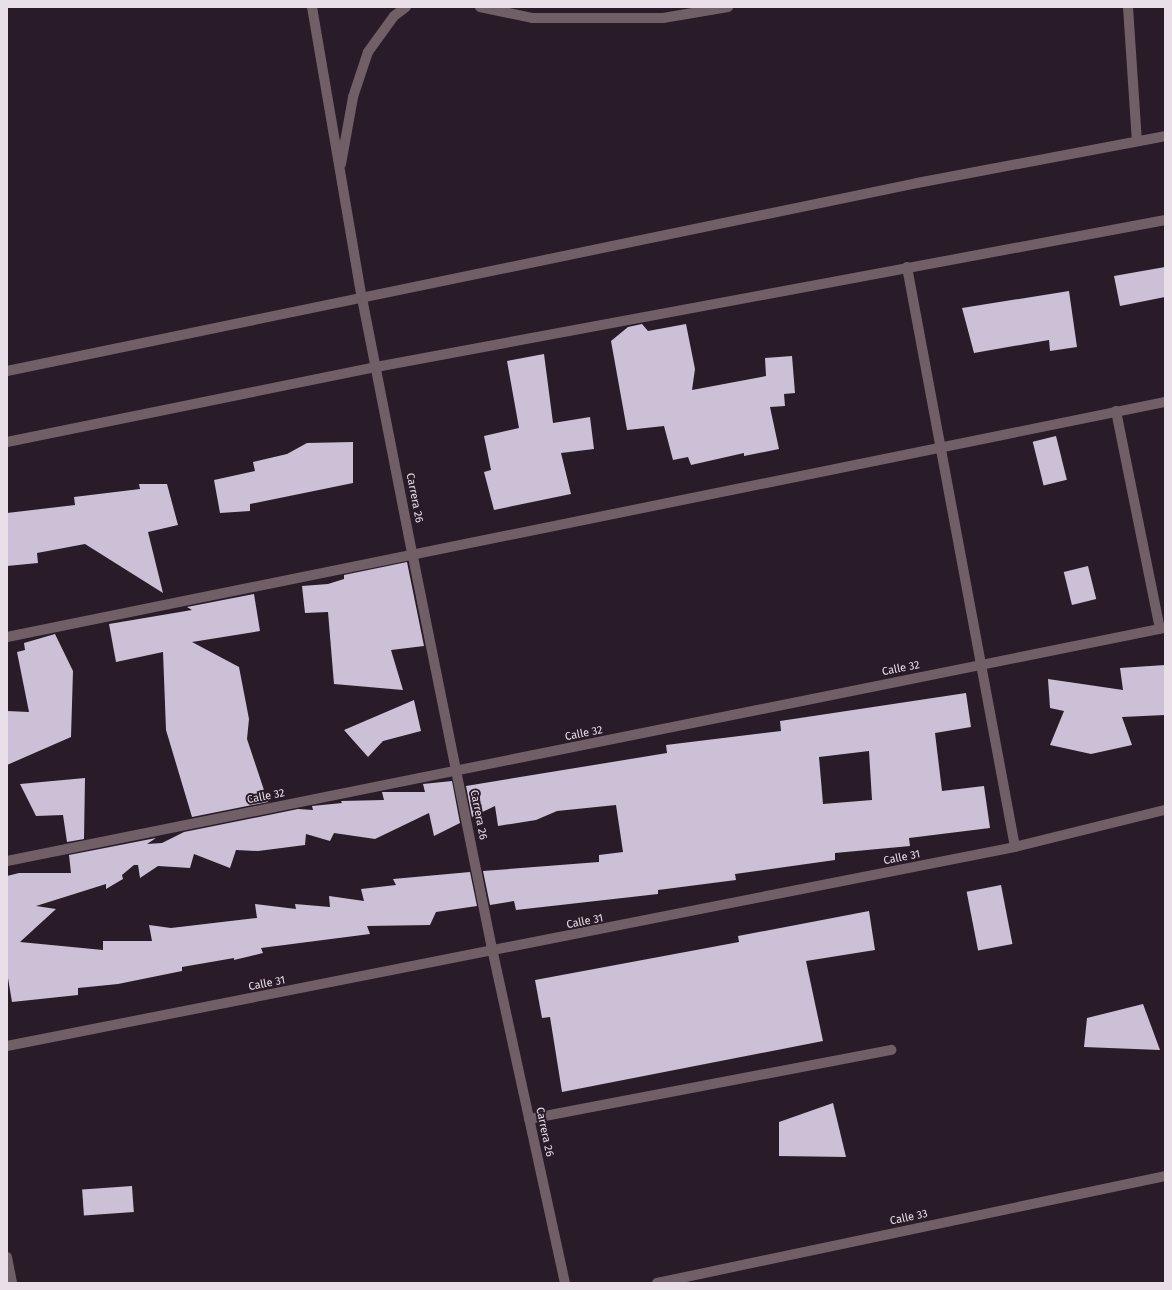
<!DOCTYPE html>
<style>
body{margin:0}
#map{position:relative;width:1172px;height:1290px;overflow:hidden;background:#2a1b29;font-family:"Fira Sans",sans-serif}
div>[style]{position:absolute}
.building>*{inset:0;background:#cbc0d5;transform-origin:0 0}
.street>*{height:10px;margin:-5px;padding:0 5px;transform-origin:5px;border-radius:5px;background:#705f66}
span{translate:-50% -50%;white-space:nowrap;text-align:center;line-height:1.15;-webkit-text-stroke:4px #2a1b29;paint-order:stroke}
.street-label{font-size:11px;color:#e9dfe8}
.frame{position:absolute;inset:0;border:8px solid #e9dfe8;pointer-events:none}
</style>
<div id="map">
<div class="building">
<i style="clip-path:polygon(1165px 267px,1165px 297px,1120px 306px,1114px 276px)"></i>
<i style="clip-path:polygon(1069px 291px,1077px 347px,1050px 351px,1049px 340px,974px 353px,962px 308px)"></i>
<i style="clip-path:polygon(642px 324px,648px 331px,686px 324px,695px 369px,692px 390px,766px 376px,765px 358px,792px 356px,795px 393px,784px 394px,785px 406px,770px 407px,779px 449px,744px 456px,744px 453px,691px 465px,688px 457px,673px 460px,664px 426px,627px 430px,611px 341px,628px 327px)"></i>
<i style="clip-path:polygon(544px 354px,553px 423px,590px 417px,594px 449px,561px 453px,571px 494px,494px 510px,484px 472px,491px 470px,484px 436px,519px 428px,507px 361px)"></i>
<i style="left:1056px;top:436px;width:45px;height:24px;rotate:76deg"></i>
<i style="clip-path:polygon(353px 442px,353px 483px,250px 504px,250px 511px,220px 513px,214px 480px,255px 471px,253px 462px,287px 454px,307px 443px)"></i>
<i style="clip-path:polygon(139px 484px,167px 484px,178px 525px,148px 532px,163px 593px,85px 544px,37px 553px,38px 563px,7px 566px,7px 513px,75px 505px,74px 497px,140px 489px)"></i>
<i style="clip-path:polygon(407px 562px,424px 646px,391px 650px,403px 690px,334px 684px,328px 612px,305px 613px,302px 586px,328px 584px,344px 579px,344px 575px)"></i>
<i style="left:1088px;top:566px;width:34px;height:25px;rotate:76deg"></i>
<i style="clip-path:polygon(254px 594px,260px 631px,192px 642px,239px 667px,249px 719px,247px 739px,268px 802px,192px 817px,166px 730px,163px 652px,116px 662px,109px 624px,192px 610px,187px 607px)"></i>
<i style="clip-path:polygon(55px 634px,73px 671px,71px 737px,7px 765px,7px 711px,29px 712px,17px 652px,25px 650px,24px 643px)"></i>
<i style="clip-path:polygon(1165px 665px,1165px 715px,1122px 717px,1132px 745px,1091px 754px,1050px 745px,1064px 711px,1050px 708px,1048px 679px,1123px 690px,1120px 668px)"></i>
<i style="clip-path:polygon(evenodd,966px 693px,971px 727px,935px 733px,942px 791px,984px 786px,990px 828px,909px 838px,910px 846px,835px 853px,835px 860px,735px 874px,736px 880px,658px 890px,658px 894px,516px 910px,514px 901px,490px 905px,483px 871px,599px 862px,599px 855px,623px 852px,616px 805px,557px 811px,536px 820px,498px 826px,495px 806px,472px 817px,466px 786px,667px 753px,666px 745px,781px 731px,780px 721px,966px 693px,869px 751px,872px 800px,823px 804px,819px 757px,869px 751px)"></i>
<i style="clip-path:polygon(414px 700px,421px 731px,383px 741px,368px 757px,344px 730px)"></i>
<i style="clip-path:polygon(85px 778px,84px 839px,67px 842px,63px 815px,36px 816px,20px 784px)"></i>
<i style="clip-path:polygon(452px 781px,460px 823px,434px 836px,429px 813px,375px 839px,334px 833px,330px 841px,306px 834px,305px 845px,258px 851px,236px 850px,230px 868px,194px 854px,190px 868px,158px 866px,140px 878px,138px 865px,134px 865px,122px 875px,123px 879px,106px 889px,106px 884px,36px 906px,56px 909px,20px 942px,103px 950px,103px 941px,152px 941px,149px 925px,171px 928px,257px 918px,255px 904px,296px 909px,295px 904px,330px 907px,329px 896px,364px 901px,361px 889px,396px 885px,393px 879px,470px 872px,477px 906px,436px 912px,430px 925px,367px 926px,370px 934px,261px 948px,263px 953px,234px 960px,234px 958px,182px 967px,182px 971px,118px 984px,78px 988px,78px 995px,12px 1002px,7px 972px,7px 876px,19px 873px,71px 873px,69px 855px,156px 838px,147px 844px,162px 843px,184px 832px,298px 809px,313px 810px,312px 806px,342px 803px,341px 801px,384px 800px,382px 792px,425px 792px,423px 784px)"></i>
<i style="left:1001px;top:885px;width:60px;height:35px;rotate:79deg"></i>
<i style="clip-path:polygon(869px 911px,875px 950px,806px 961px,823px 1041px,562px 1092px,550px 1017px,542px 1018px,535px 980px,739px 942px,738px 936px)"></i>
<i style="clip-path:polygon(1143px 1004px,1160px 1050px,1084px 1047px,1087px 1018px)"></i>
<i style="clip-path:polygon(833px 1103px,846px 1157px,779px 1156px,779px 1122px)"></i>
<i style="left:132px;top:1186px;width:26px;height:50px;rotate:86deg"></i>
</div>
<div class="street">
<i style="left:312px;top:7px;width:295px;rotate:80.3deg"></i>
<i style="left:362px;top:298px;width:259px;rotate:78.9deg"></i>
<i style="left:412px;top:552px;width:409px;rotate:78.6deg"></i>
<i style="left:493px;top:953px;width:338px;rotate:77.7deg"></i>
<i style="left:480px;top:7px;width:53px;rotate:11.9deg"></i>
<i style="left:532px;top:18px;width:131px"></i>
<i style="left:663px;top:18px;width:66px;rotate:-9.6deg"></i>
<i style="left:1128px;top:7px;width:134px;rotate:86.2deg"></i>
<i style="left:341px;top:164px;width:68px;rotate:-79.8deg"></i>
<i style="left:353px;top:97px;width:47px;rotate:-71.6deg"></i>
<i style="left:368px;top:52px;width:44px;rotate:-54.2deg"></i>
<i style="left:394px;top:16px;width:15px;rotate:-37deg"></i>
<i style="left:907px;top:267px;width:590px;rotate:79.45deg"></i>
<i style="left:7px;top:371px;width:929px;rotate:-11.67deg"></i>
<i style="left:917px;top:183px;width:252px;rotate:-10.7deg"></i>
<i style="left:1116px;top:411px;width:222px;rotate:78.6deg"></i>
<i style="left:7px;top:442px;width:377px;rotate:-11.5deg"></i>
<i style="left:376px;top:367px;width:803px;rotate:-10.55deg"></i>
<i style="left:7px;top:637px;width:1182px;rotate:-11.47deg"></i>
<i style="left:7px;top:861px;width:1181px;rotate:-11.38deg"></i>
<i style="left:7px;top:1046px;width:1027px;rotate:-11.17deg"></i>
<i style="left:1015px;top:847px;width:154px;rotate:-13.9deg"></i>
<i style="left:529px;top:1119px;width:369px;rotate:-10.8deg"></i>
<i style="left:7px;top:1257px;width:26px;rotate:79deg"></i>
<i style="left:657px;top:1283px;width:519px;rotate:-11.89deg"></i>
</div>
<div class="street-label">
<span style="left:414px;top:498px;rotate:79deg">Carrera 26</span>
<span style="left:901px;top:669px;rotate:-11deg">Calle 32</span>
<span style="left:584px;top:734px;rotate:-11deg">Calle 32</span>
<span style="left:266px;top:797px;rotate:-11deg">Calle 32</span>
<span style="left:478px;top:815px;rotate:79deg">Carrera 26</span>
<span style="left:902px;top:858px;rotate:-11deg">Calle 31</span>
<span style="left:585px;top:922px;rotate:-11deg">Calle 31</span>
<span style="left:267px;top:984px;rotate:-11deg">Calle 31</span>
<span style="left:544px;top:1132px;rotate:78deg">Carrera 26</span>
<span style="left:909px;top:1218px;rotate:-12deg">Calle 33</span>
</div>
<div class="frame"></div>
</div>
